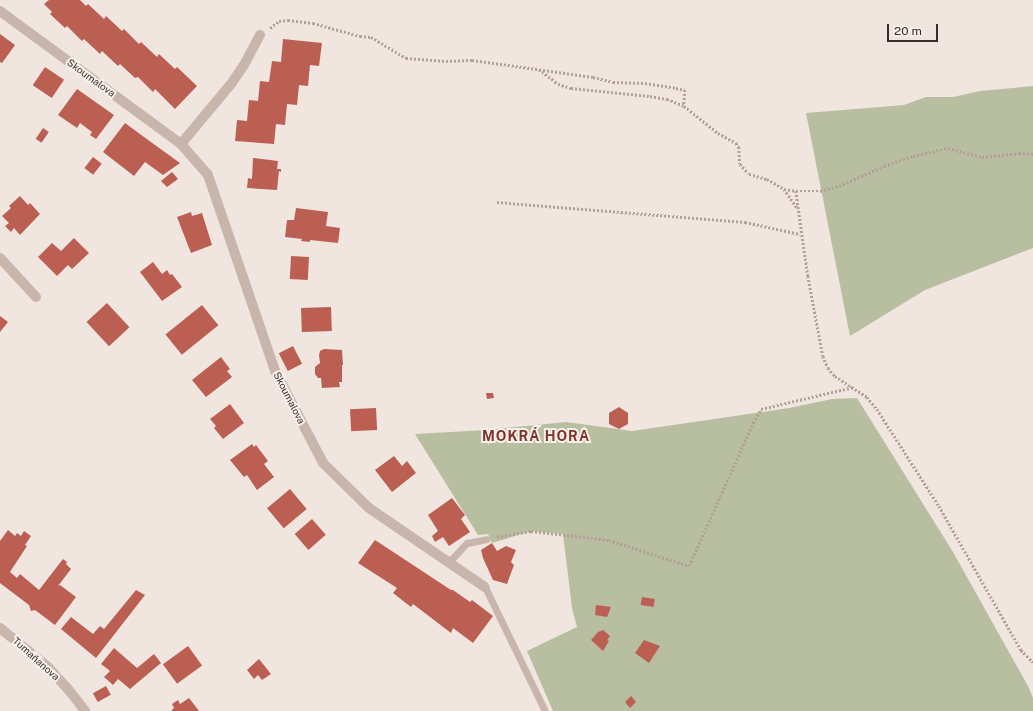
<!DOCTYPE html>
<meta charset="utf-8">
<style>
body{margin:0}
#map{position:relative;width:1033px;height:711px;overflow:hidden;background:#f1e6df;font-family:"Public Sans",sans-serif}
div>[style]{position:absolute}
.green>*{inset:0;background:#b8bea0}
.building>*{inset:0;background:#bb5f52;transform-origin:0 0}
.path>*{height:2.5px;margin-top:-1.25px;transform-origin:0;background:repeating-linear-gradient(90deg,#b39f96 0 2px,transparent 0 4px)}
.service>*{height:7px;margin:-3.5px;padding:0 3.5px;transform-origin:3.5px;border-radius:3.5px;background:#c8b5ac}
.minor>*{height:10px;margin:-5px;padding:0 5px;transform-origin:5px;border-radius:5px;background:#c8b5ac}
.tertiary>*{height:10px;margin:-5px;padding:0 5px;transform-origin:5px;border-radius:5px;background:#c8b5ac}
span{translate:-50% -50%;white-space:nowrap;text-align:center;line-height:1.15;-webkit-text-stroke:4px #f8f1eb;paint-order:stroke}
.street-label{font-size:10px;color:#362c2a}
.district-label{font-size:14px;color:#7e342a;font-weight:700;letter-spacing:1px}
.scale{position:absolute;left:887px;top:24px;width:51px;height:18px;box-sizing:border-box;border:2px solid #362c2a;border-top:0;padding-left:5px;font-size:12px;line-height:14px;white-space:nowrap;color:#362c2a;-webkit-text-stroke:3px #f8f1eb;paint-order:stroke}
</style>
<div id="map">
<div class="green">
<i style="clip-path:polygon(1033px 86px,1033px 248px,925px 290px,850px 336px,806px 113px,904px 105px,926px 97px,953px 97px,980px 91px)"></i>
<i style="clip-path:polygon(857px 398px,953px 552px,1028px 686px,1033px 698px,1033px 711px,553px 711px,527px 651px,577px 627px,572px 608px,563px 534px,531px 531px,492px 543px,488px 534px,478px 535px,415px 434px,486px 430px,566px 422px,632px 431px,789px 408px,832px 399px)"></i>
</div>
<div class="building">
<i style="clip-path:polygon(49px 0,80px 0,86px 6px,88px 4px,104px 19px,106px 16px,122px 31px,124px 29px,139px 44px,141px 42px,157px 57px,159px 54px,175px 69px,177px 67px,197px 86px,175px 109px,155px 89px,153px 92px,138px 77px,135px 78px,120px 64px,118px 66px,102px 51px,100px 54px,84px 39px,82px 41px,67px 26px,65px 28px,50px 14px,52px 12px,44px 4px)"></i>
<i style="clip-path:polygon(0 34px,15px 45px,2px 63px,0 62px)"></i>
<i style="clip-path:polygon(283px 39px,322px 43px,319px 66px,310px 65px,308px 86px,299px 85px,297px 105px,287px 104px,285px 125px,276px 124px,274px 144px,235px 141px,237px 120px,247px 121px,249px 100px,258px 101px,260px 81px,269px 82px,272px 61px,281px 62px)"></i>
<i style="left:45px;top:67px;width:23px;height:22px;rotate:34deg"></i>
<i style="clip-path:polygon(77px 89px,114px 115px,96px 139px,90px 135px,92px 132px,80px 123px,77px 128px,58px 115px)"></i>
<i style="clip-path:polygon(125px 123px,144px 137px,180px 163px,163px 175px,145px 162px,134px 176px,103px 152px)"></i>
<i style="left:43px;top:128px;width:7px;height:13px;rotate:34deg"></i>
<i style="left:93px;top:157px;width:11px;height:14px;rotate:38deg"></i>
<i style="clip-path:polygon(253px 158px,278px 161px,277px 169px,281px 169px,281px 172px,279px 171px,277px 190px,247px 188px,248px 178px,252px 179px)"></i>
<i style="clip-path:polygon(172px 172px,178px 179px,167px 187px,161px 181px)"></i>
<i style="clip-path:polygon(20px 196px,28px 205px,30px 203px,40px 214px,20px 235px,14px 228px,11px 232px,5px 226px,9px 223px,2px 216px,11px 208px,9px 206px)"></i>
<i style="clip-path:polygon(296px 208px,328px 212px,326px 226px,340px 228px,338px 243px,310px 240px,310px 242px,301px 241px,302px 239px,285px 237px,287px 220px,294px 220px)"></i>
<i style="clip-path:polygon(191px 212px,192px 216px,202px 213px,212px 245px,191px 253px,177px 217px)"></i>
<i style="clip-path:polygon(74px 238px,89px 253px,72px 269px,68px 265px,57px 276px,38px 257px,52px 243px,61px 251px)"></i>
<i style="left:291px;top:256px;width:18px;height:23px;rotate:3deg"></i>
<i style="clip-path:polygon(153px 262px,162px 274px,167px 270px,170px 275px,172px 274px,182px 287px,162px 301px,140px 272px)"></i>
<i style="left:107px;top:303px;width:33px;height:28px;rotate:47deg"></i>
<i style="left:202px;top:305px;width:26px;height:47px;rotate:51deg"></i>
<i style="left:331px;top:307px;width:24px;height:30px;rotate:88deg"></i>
<i style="clip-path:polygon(0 316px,8px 322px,0 332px)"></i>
<i style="left:293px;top:346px;width:20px;height:16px;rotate:63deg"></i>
<i style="clip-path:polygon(324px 349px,342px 350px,343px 365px,342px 365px,342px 382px,339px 382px,340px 387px,322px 388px,321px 378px,318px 378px,315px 374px,315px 367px,320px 363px,319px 355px,320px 351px)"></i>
<i style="clip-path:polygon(221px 357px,230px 369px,227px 371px,232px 377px,206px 397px,192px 380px)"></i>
<i style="clip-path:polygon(486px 393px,493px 393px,494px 398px,487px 399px)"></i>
<i style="clip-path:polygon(230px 404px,244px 423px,223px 439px,214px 428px,216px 426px,210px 419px)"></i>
<i style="clip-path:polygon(619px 407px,628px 413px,628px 424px,619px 429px,609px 424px,609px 413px)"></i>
<i style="left:376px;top:408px;width:22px;height:26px;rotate:87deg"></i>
<i style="clip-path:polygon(252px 444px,254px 447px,256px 445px,268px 461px,264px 464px,274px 477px,257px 490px,247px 475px,244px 477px,230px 460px)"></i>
<i style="clip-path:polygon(394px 456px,402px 466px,407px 461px,416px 473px,392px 492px,375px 470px)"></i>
<i style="left:290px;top:489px;width:26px;height:30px;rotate:50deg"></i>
<i style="clip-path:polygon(452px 498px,465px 515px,461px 519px,470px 532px,449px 546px,443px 537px,435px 542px,432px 536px,438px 531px,428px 515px)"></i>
<i style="left:312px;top:519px;width:21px;height:23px;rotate:49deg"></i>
<i style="clip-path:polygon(8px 530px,15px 536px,17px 533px,21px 536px,24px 531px,31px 536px,25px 545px,27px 546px,10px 572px,17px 578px,20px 574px,39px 590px,63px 559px,67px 562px,66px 564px,71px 569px,58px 586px,60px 585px,76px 597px,55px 625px,35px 610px,31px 611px,29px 605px,0 583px,0 541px)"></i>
<i style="clip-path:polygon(375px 540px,451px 590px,453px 590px,470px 602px,472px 600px,493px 616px,473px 643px,453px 628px,451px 633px,413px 604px,411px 607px,393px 593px,397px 588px,358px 563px)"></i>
<i style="clip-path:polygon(492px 543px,497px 551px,506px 546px,516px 550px,511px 562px,514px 565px,507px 584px,493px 580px,483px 558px,481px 550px)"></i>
<i style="clip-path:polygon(136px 590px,145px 595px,96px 658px,61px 629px,71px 617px,93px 634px,100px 626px,104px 629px)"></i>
<i style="left:642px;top:597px;width:13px;height:8px;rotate:9deg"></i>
<i style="clip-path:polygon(596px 605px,611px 607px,607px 617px,595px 615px)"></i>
<i style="clip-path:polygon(603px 630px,610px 636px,607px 640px,609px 641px,603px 651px,591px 640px,598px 632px)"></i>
<i style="clip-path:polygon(644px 640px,660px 646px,649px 663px,635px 653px)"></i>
<i style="left:188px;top:646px;width:24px;height:31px;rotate:54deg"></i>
<i style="clip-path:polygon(114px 648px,137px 668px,154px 654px,161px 663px,130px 689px,118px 679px,113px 685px,104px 677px,110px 671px,101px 664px)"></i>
<i style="clip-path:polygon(259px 659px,271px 674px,262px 680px,258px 675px,254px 679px,247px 670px)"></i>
<i style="left:106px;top:686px;width:10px;height:15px;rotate:61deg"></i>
<i style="clip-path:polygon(631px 696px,636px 702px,630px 708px,625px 702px)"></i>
<i style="clip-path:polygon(189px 698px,199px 711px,171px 711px,174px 708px,172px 704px,178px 700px,180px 704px)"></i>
</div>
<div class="path">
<i style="left:270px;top:28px;width:11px;rotate:-38deg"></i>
<i style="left:279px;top:21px;width:9px;rotate:-6deg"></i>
<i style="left:288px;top:20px;width:25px;rotate:7deg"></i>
<i style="left:313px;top:23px;width:49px;rotate:15.5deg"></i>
<i style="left:360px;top:36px;width:11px;rotate:5deg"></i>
<i style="left:371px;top:37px;width:41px;rotate:31deg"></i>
<i style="left:406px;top:58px;width:40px;rotate:4.3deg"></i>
<i style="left:446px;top:61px;width:26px;rotate:-2deg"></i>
<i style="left:472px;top:60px;width:122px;rotate:8deg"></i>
<i style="left:593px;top:77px;width:21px;rotate:14deg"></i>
<i style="left:613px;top:82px;width:32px;rotate:2deg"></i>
<i style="left:645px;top:83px;width:31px;rotate:9deg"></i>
<i style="left:676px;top:88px;width:9px;rotate:13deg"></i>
<i style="left:685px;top:90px;width:16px;rotate:94deg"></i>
<i style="left:539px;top:69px;width:24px;rotate:38deg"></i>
<i style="left:558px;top:84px;width:14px;rotate:17deg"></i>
<i style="left:571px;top:88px;width:79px;rotate:5.8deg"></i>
<i style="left:650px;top:96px;width:17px;rotate:10deg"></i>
<i style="left:667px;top:99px;width:18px;rotate:22deg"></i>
<i style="left:684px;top:106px;width:43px;rotate:38.5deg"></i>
<i style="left:718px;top:133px;width:21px;rotate:29deg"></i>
<i style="left:736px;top:143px;width:5px;rotate:53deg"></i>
<i style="left:739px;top:147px;width:17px;rotate:87deg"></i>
<i style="left:740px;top:164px;width:13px;rotate:48deg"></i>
<i style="left:749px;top:174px;width:19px;rotate:16deg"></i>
<i style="left:767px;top:179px;width:20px;rotate:30deg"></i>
<i style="left:784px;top:189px;width:12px;rotate:9deg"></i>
<i style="left:796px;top:191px;width:24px"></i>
<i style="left:820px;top:191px;width:20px;rotate:-15deg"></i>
<i style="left:839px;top:186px;width:49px;rotate:-24deg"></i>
<i style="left:884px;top:166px;width:31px;rotate:-19deg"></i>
<i style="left:913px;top:156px;width:36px;rotate:-13deg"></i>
<i style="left:948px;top:148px;width:35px;rotate:15deg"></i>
<i style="left:982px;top:157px;width:37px;rotate:-6deg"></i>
<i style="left:1019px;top:153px;width:14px;rotate:4deg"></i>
<i style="left:784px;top:189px;width:24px;rotate:55deg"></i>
<i style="left:796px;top:191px;width:86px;rotate:82deg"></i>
<i style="left:808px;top:276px;width:81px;rotate:79.4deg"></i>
<i style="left:823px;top:356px;width:13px;rotate:67deg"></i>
<i style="left:828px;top:368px;width:11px;rotate:49deg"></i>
<i style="left:835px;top:376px;width:38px;rotate:33deg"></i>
<i style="left:867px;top:397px;width:16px;rotate:50deg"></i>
<i style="left:877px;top:409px;width:115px;rotate:57.4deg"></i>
<i style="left:939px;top:506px;width:166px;rotate:60.3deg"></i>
<i style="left:1021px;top:650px;width:17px;rotate:45deg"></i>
<i style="left:497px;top:202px;width:249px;rotate:4.6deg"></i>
<i style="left:745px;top:222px;width:56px;rotate:12.3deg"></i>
<i style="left:497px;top:537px;width:35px;rotate:-10deg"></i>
<i style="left:531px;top:531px;width:79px;rotate:6.6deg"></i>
<i style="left:609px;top:540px;width:84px;rotate:18deg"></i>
<i style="left:689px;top:566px;width:157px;rotate:-65.9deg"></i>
<i style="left:753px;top:423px;width:16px;rotate:-60deg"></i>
<i style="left:761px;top:409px;width:95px;rotate:-13.4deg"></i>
</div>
<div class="service">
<i style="left:449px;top:562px;width:26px;rotate:-47deg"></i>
<i style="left:467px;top:543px;width:20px;rotate:-11deg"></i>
<i style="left:485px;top:587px;width:138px;rotate:64.2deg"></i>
</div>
<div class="minor">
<i style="left:0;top:11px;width:225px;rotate:36.3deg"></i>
<i style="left:181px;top:144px;width:41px;rotate:48.9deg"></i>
<i style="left:208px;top:175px;width:207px;rotate:71.1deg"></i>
<i style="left:275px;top:371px;width:104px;rotate:62.4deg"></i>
<i style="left:323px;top:463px;width:64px;rotate:44.4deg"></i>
<i style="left:369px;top:508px;width:140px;rotate:34.3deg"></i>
<i style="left:181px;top:144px;width:78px;rotate:-50.2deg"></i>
<i style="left:231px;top:84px;width:23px;rotate:-56deg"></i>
<i style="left:244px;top:65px;width:34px;rotate:-62deg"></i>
<i style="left:0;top:258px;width:53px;rotate:47.3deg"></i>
</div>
<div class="tertiary">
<i style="left:0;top:628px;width:62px;rotate:39.1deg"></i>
<i style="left:48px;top:667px;width:30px;rotate:48deg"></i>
<i style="left:68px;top:689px;width:28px;rotate:52deg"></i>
</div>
<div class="street-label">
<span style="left:91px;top:78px;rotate:36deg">Skoumalova</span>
<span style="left:289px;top:398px;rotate:63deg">Skoumalova</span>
<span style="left:36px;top:659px;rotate:42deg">Tumaňanova</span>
</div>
<div class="district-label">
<span style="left:536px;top:436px">MOKRÁ HORA</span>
</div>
<div class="scale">20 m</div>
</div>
